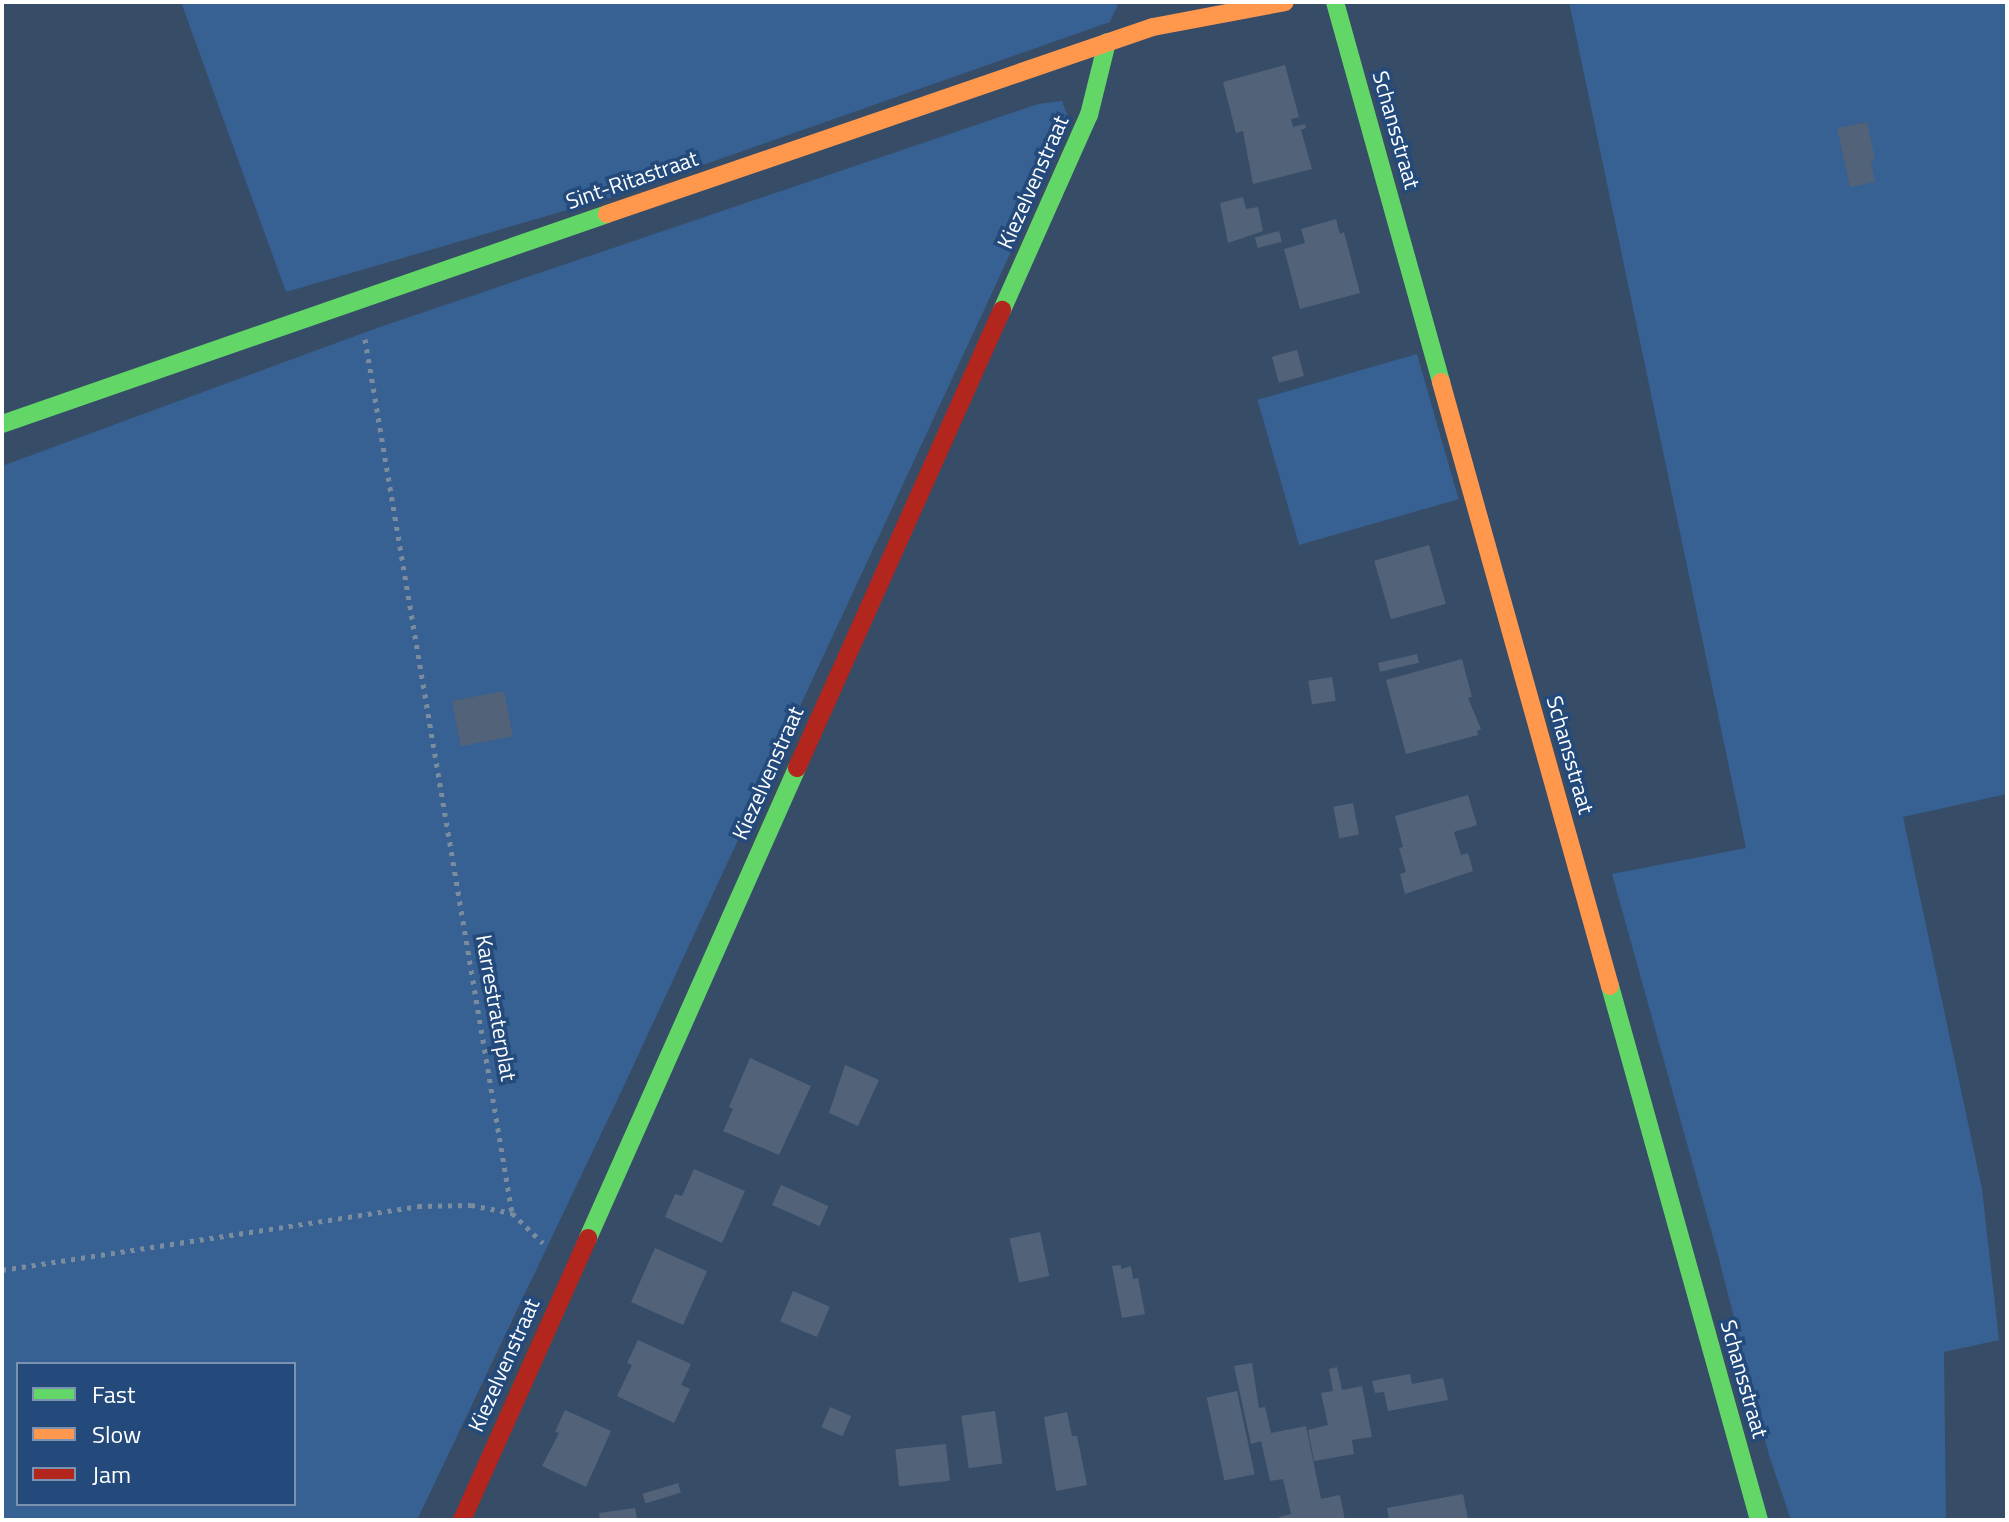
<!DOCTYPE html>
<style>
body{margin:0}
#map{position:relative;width:2009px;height:1522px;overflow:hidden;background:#374c67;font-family:"Titillium Web",sans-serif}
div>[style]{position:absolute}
.green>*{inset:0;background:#366192;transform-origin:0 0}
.building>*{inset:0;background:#526379;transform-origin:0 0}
.path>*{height:5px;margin-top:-2.5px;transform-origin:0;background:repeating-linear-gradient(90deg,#7b8c9e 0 4px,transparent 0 10px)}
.fast>*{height:18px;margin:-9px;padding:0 9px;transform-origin:9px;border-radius:9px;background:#63d668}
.slow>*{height:18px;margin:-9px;padding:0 9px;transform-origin:9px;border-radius:9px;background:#ff974d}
.jam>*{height:18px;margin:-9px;padding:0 9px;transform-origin:9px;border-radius:9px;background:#b3261e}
span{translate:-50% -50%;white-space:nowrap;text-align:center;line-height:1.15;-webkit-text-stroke:7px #234a7b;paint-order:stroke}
.street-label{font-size:22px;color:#fff}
.frame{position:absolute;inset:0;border:4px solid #fff;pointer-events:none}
.legend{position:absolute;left:16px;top:1362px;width:280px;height:144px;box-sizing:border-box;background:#234a7b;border:2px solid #7b92b0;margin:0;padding:10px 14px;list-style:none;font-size:24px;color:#fff}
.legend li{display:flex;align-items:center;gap:16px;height:40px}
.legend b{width:40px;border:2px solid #7b92b0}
</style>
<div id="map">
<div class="green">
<i style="clip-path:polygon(181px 2px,1119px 2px,1110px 22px,612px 197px,286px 292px)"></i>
<i style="clip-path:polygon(1569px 2px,2007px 2px,2007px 794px,1903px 817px,1982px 1189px,1999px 1340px,1944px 1352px,1946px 1520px,1791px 1520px,1769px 1455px,1718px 1255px,1612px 874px,1746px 848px)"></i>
<i style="clip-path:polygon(evenodd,1062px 101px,1067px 114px,1061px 144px,621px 1092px,417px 1520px,2px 1520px,2px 466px,377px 328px,1038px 104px,1062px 101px,18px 1364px,294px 1364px,294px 1504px,18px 1504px,18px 1364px)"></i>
<i style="left:1417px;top:354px;width:151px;height:166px;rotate:74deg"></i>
</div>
<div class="building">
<i style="clip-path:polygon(1285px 65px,1299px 117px,1291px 119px,1293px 127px,1305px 124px,1306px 128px,1301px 130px,1312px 169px,1253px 184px,1243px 131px,1236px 133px,1223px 82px)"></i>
<i style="clip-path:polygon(1867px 122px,1875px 160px,1871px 162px,1875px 182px,1850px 187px,1837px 128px)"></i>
<i style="clip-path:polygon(1243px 197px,1246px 209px,1258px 207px,1263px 231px,1228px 243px,1220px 203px)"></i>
<i style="clip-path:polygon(1336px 219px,1340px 234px,1344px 232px,1360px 293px,1300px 309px,1284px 249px,1305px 243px,1301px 229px)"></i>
<i style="left:1279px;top:231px;width:11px;height:25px;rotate:75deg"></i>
<i style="left:1297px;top:350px;width:27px;height:26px;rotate:75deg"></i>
<i style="left:1429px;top:545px;width:61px;height:57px;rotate:74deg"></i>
<i style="left:1417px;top:654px;width:9px;height:40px;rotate:77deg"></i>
<i style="clip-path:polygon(1462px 659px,1472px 697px,1468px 698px,1481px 729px,1477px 731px,1478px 735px,1406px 754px,1386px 680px)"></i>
<i style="left:1332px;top:677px;width:24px;height:24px;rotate:81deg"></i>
<i style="left:504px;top:691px;width:46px;height:53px;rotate:79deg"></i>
<i style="clip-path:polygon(1468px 795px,1477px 825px,1454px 832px,1461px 855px,1468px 853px,1473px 871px,1405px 894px,1400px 874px,1406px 872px,1399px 848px,1403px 847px,1395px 816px)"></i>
<i style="left:1353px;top:803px;width:32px;height:20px;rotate:79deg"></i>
<i style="clip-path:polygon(750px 1058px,811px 1086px,779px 1155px,723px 1131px,733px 1109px,729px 1107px)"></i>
<i style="clip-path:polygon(845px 1065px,879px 1080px,858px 1126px,829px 1113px)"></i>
<i style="clip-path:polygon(694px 1169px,745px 1191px,722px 1243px,665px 1217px,675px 1194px,682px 1196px)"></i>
<i style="left:781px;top:1185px;width:52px;height:22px;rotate:24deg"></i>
<i style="left:1040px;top:1232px;width:45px;height:31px;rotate:78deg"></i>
<i style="left:655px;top:1248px;width:57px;height:59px;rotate:24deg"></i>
<i style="clip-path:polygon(1121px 1265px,1121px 1269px,1131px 1266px,1133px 1279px,1138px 1278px,1145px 1314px,1122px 1318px,1112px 1266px)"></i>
<i style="left:793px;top:1291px;width:40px;height:33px;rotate:23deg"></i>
<i style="clip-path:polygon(638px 1340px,691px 1364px,681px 1385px,690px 1389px,674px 1423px,617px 1396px,632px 1365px,627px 1363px)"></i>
<i style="clip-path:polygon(1252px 1363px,1259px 1408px,1265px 1407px,1271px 1433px,1306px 1426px,1321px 1499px,1340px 1495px,1345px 1520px,1279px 1520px,1279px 1517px,1291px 1514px,1283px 1479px,1270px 1481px,1261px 1441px,1251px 1444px,1234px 1366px)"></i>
<i style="clip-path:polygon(1337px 1367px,1342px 1390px,1362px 1386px,1372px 1437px,1352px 1440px,1354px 1454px,1314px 1461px,1308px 1430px,1328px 1425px,1321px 1393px,1333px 1391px,1329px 1369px)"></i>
<i style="clip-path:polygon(1410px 1374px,1412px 1384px,1443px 1378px,1448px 1400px,1388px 1411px,1384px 1392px,1375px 1393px,1372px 1381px)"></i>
<i style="left:1237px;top:1391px;width:85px;height:31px;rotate:78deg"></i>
<i style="left:830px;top:1407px;width:23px;height:22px;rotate:23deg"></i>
<i style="clip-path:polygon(565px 1410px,611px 1431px,586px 1487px,542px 1466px,559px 1433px,555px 1432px)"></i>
<i style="left:995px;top:1411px;width:53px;height:34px;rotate:82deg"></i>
<i style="clip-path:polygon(1067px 1412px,1072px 1436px,1077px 1436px,1087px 1485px,1056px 1491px,1044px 1417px)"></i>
<i style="left:946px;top:1444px;width:37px;height:51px;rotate:84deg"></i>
<i style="left:678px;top:1483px;width:10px;height:37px;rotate:73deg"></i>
<i style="clip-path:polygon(1463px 1494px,1468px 1519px,1389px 1520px,1387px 1508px)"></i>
<i style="clip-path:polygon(635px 1508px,637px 1520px,600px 1520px,599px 1513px)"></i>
</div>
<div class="path">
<i style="left:365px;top:339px;width:886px;rotate:80.45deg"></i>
<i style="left:512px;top:1213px;width:43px;rotate:44.1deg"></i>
<i style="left:2px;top:1270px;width:421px;rotate:-8.7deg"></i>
<i style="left:418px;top:1206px;width:53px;rotate:-1.1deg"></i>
<i style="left:471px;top:1205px;width:42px;rotate:11deg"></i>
</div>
<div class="fast">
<i style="left:1335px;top:2px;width:395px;rotate:74.4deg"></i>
<i style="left:1002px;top:310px;width:214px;rotate:-66deg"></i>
<i style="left:1089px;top:115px;width:75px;rotate:-76.1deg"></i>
<i style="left:2px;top:424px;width:640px;rotate:-19.14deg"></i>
<i style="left:1610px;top:986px;width:554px;rotate:74.41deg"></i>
<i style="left:588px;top:1238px;width:514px;rotate:-66.03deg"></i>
</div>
<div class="slow">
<i style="left:607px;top:214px;width:577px;rotate:-18.91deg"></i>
<i style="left:1153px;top:27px;width:134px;rotate:-10.7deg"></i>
<i style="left:1441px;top:382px;width:627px;rotate:74.37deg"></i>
</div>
<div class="jam">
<i style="left:797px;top:768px;width:502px;rotate:-65.89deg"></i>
<i style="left:462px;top:1520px;width:309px;rotate:-65.9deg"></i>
</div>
<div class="street-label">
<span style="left:1396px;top:130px;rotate:74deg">Schansstraat</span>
<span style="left:632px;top:180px;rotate:-19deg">Sint-Ritastraat</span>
<span style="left:1033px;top:182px;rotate:-66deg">Kiezelvenstraat</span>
<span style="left:1570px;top:755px;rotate:74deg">Schansstraat</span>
<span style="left:768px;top:773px;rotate:-66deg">Kiezelvenstraat</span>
<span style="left:496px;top:1008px;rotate:80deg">Karrestraterplat</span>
<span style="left:504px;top:1365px;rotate:-66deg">Kiezelvenstraat</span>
<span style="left:1744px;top:1379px;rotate:74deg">Schansstraat</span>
</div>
<div class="frame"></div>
<ul class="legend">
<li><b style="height:10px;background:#63d668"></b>Fast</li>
<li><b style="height:10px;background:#ff974d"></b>Slow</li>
<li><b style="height:10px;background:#b3261e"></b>Jam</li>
</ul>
</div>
